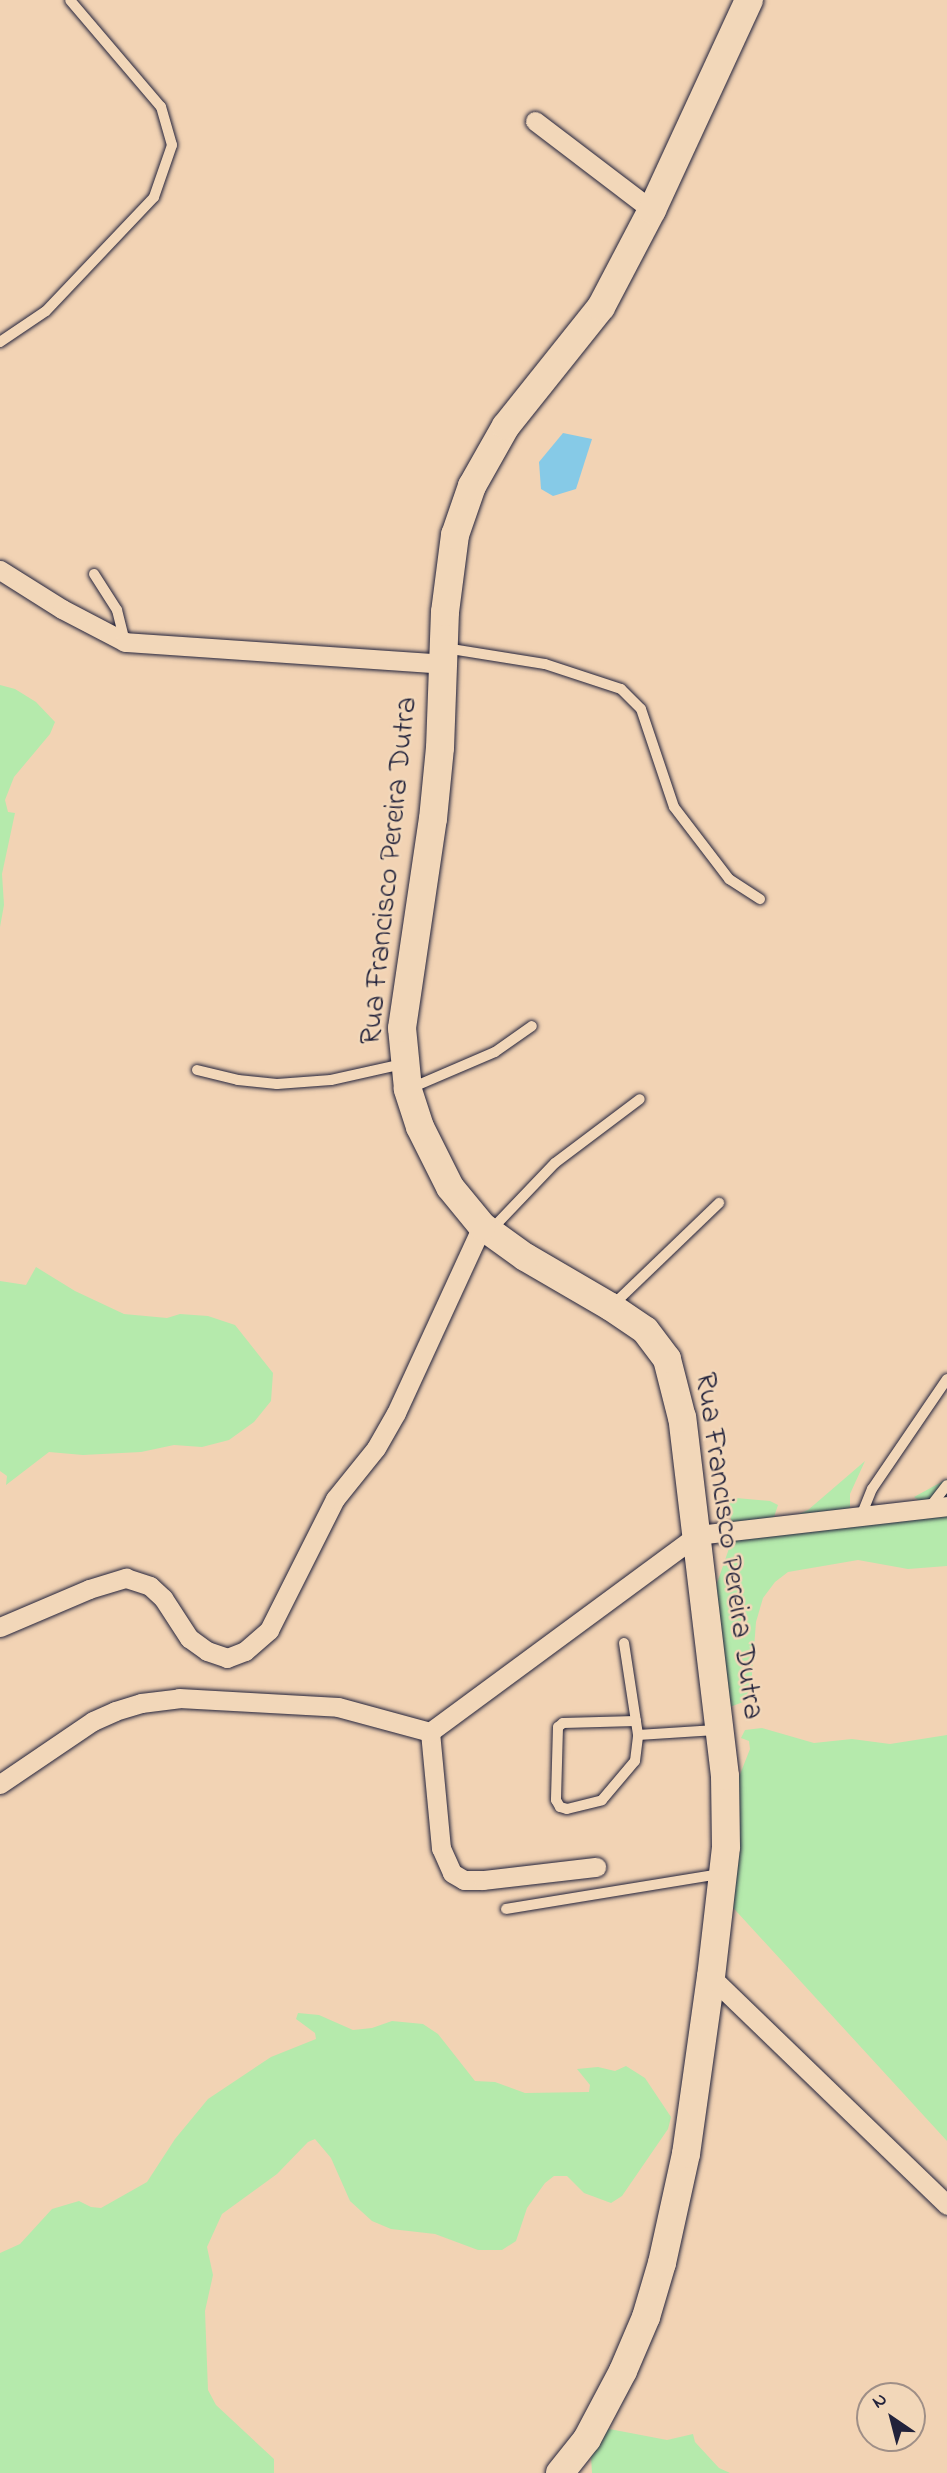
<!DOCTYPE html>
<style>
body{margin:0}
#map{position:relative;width:947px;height:2473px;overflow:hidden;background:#f2d3b4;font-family:"Indie Flower",sans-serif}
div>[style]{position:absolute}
.green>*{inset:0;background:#b5eaac}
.water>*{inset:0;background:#86cae7}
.roads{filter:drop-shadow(0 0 2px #22223b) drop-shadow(0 0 2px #22223b)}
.service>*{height:10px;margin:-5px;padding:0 5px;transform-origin:5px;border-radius:5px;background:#f2d7b9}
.minor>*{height:19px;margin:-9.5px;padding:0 9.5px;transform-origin:9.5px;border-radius:9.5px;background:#f2d7b9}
.secondary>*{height:28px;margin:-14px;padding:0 14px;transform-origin:14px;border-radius:14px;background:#f2d7b9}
span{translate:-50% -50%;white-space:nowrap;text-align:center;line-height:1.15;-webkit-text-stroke:5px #f2d7b9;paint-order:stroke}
.street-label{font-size:30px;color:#22223b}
.north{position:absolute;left:856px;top:2382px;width:70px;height:70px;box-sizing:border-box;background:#f2d7b9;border:2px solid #9f8f87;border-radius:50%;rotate:325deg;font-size:19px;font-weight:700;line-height:28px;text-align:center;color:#22223b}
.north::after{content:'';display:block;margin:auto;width:24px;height:32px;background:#22223b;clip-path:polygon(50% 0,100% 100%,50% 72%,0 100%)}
</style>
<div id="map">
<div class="green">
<i style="clip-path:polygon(0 685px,15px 689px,36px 702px,55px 722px,50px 734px,14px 777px,5px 800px,8px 812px,15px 813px,2px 874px,4px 905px,0 927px)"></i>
<i style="clip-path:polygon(36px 1267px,75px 1291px,124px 1314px,167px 1318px,180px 1314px,208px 1316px,235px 1325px,273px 1373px,271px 1401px,254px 1422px,229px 1440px,202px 1447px,174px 1445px,141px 1452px,83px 1455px,49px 1452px,6px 1485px,7px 1476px,0 1471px,0 1281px,26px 1285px)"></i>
<i style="clip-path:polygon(865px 1461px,850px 1494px,850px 1508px,936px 1512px,914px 1497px,947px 1479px,947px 1566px,908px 1569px,858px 1560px,788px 1572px,775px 1582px,763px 1598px,756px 1622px,751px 1687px,743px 1702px,730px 1707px,716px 1645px,717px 1583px,733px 1537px,729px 1503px,736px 1498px,770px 1501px,778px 1505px,774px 1517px,797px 1515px,808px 1510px)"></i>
<i style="clip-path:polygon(762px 1728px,814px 1743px,852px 1739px,890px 1744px,947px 1735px,947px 2141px,726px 1900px,735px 1787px,750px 1749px,749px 1741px,741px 1738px,745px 1730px)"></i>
<i style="clip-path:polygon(298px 2013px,319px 2015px,353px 2030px,372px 2028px,392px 2021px,423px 2024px,438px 2034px,475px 2081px,495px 2082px,525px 2093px,589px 2092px,590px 2085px,577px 2069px,598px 2067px,615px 2071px,626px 2066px,645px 2078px,671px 2117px,668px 2129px,622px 2196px,611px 2203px,584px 2193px,567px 2176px,554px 2176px,545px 2183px,527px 2208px,516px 2241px,502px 2250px,478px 2250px,435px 2234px,391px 2229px,372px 2221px,350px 2201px,331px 2158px,315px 2139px,308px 2142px,277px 2174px,222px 2214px,207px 2247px,213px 2275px,205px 2311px,208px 2390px,216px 2405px,274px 2459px,274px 2473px,0 2473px,0 2253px,20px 2244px,52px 2209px,79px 2201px,91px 2207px,101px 2208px,147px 2182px,175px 2139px,208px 2099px,271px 2057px,316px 2039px,315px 2033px,296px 2019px)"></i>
<i style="clip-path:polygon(599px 2427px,667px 2440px,693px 2434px,695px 2442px,719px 2468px,730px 2473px,592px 2473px,590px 2441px)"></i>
</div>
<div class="water">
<i style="clip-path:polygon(563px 433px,592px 439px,576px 489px,553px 496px,541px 489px,539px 462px)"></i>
</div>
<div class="roads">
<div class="service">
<i style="left:0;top:342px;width:55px;rotate:-34deg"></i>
<i style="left:46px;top:311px;width:157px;rotate:-46.5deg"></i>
<i style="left:154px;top:197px;width:55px;rotate:-70.9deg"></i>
<i style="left:172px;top:145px;width:40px;rotate:-106deg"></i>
<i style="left:161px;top:107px;width:140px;rotate:-130.4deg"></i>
<i style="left:94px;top:574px;width:43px;rotate:57.4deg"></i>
<i style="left:117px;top:610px;width:32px;rotate:76deg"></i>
<i style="left:445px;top:648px;width:101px;rotate:9.1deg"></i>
<i style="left:545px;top:664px;width:80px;rotate:18.2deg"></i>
<i style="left:621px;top:689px;width:28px;rotate:45deg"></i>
<i style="left:641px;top:709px;width:103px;rotate:71.4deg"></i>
<i style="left:674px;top:807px;width:91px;rotate:52.6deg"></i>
<i style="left:729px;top:879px;width:37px;rotate:33deg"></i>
<i style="left:197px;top:1070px;width:42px;rotate:13.7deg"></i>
<i style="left:238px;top:1080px;width:39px;rotate:6deg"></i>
<i style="left:277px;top:1084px;width:54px;rotate:-4.2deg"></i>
<i style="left:331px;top:1080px;width:74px;rotate:-12.5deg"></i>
<i style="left:411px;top:1088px;width:91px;rotate:-23.2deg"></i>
<i style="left:495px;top:1052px;width:45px;rotate:-35.1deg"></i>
<i style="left:490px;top:1231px;width:94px;rotate:-46.3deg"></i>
<i style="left:555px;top:1163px;width:106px;rotate:-37deg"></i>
<i style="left:614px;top:1304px;width:146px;rotate:-43.9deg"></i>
<i style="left:929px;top:1508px;width:29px;rotate:-52deg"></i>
<i style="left:861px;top:1516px;width:29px;rotate:-68deg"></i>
<i style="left:872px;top:1489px;width:133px;rotate:-55.7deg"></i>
<i style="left:624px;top:1643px;width:93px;rotate:81.3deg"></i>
<i style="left:638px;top:1735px;width:78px;rotate:-3.7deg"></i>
<i style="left:636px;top:1721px;width:73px;rotate:178.4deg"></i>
<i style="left:563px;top:1723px;width:6px;rotate:141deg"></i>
<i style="left:558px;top:1727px;width:73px;rotate:91.6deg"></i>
<i style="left:556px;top:1800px;width:8px;rotate:60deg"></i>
<i style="left:560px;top:1807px;width:7px;rotate:16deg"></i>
<i style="left:567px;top:1809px;width:36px;rotate:-14deg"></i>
<i style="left:602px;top:1800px;width:51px;rotate:-49.8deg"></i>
<i style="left:635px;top:1761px;width:26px;rotate:-83deg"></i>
<i style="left:506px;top:1909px;width:217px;rotate:-9.3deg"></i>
</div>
<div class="minor">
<i style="left:535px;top:121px;width:147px;rotate:37.3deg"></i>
<i style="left:0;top:570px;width:73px;rotate:32.2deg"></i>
<i style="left:62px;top:609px;width:71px;rotate:27.6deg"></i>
<i style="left:125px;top:642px;width:320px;rotate:3.9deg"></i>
<i style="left:0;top:1627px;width:97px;rotate:-23.1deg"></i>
<i style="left:89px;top:1589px;width:39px;rotate:-17deg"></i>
<i style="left:126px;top:1578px;width:25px;rotate:18deg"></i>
<i style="left:150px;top:1586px;width:18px;rotate:43deg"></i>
<i style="left:163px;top:1598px;width:48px;rotate:57deg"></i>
<i style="left:189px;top:1638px;width:22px;rotate:36deg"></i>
<i style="left:207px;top:1651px;width:21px;rotate:19deg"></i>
<i style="left:227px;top:1658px;width:19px;rotate:-21deg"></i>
<i style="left:245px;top:1651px;width:32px;rotate:-41deg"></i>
<i style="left:269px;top:1630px;width:147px;rotate:-63.3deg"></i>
<i style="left:335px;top:1499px;width:65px;rotate:-51.2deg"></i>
<i style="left:376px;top:1448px;width:40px;rotate:-60.3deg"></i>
<i style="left:396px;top:1413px;width:206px;rotate:-65.3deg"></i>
<i style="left:430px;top:1732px;width:117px;rotate:84.6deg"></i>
<i style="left:441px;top:1848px;width:27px;rotate:66deg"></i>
<i style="left:452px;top:1873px;width:14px;rotate:30deg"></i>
<i style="left:464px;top:1880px;width:19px"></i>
<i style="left:483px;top:1880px;width:114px;rotate:-6.6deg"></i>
<i style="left:0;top:1784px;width:112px;rotate:-34.1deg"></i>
<i style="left:93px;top:1721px;width:24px;rotate:-24deg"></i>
<i style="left:115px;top:1711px;width:27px;rotate:-17deg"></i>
<i style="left:141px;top:1703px;width:38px;rotate:-7deg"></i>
<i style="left:179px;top:1698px;width:159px;rotate:3.2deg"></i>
<i style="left:338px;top:1707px;width:95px;rotate:15.2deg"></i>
<i style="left:430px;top:1732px;width:332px;rotate:-36.4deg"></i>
<i style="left:697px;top:1535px;width:252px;rotate:-6.6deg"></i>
<i style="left:711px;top:1977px;width:328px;rotate:44deg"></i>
</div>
<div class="secondary">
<i style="left:560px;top:2473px;width:43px;rotate:-51.5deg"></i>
<i style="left:587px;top:2439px;width:77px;rotate:-62.1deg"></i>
<i style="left:623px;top:2371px;width:59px;rotate:-66.9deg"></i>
<i style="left:646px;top:2317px;width:56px;rotate:-73.5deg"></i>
<i style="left:662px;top:2263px;width:112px;rotate:-77.6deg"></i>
<i style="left:686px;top:2154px;width:179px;rotate:-82deg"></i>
<i style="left:711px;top:1977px;width:131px;rotate:-83.4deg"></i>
<i style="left:726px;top:1847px;width:71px;rotate:-90.8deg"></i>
<i style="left:725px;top:1776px;width:361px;rotate:-96.8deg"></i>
<i style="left:682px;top:1418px;width:61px;rotate:-104.3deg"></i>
<i style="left:667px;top:1359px;width:36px;rotate:-127deg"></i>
<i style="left:645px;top:1330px;width:41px;rotate:-145.9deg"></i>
<i style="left:611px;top:1307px;width:99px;rotate:-149.8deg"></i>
<i style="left:525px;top:1257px;width:53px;rotate:-144.2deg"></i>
<i style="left:482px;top:1226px;width:50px;rotate:-129.4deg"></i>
<i style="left:450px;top:1187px;width:67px;rotate:-116.6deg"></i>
<i style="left:420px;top:1127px;width:40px;rotate:-108deg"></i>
<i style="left:408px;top:1089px;width:61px;rotate:-95.6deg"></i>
<i style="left:402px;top:1028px;width:211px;rotate:-81.6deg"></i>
<i style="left:433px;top:819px;width:71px;rotate:-84.4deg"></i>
<i style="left:440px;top:748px;width:136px;rotate:-87.9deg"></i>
<i style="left:445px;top:612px;width:78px;rotate:-82.6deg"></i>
<i style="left:455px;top:535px;width:52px;rotate:-70.9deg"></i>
<i style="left:472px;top:486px;width:69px;rotate:-60.5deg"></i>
<i style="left:506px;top:426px;width:152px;rotate:-51.4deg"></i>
<i style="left:601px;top:307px;width:110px;rotate:-62.3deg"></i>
<i style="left:652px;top:210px;width:231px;rotate:-65.2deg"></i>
</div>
</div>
<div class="street-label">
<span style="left:390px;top:871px;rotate:-84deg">Rua Francisco Pereira Dutra</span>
<span style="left:728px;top:1546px;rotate:82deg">Rua Francisco Pereira Dutra</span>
</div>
<div class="north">N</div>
</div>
